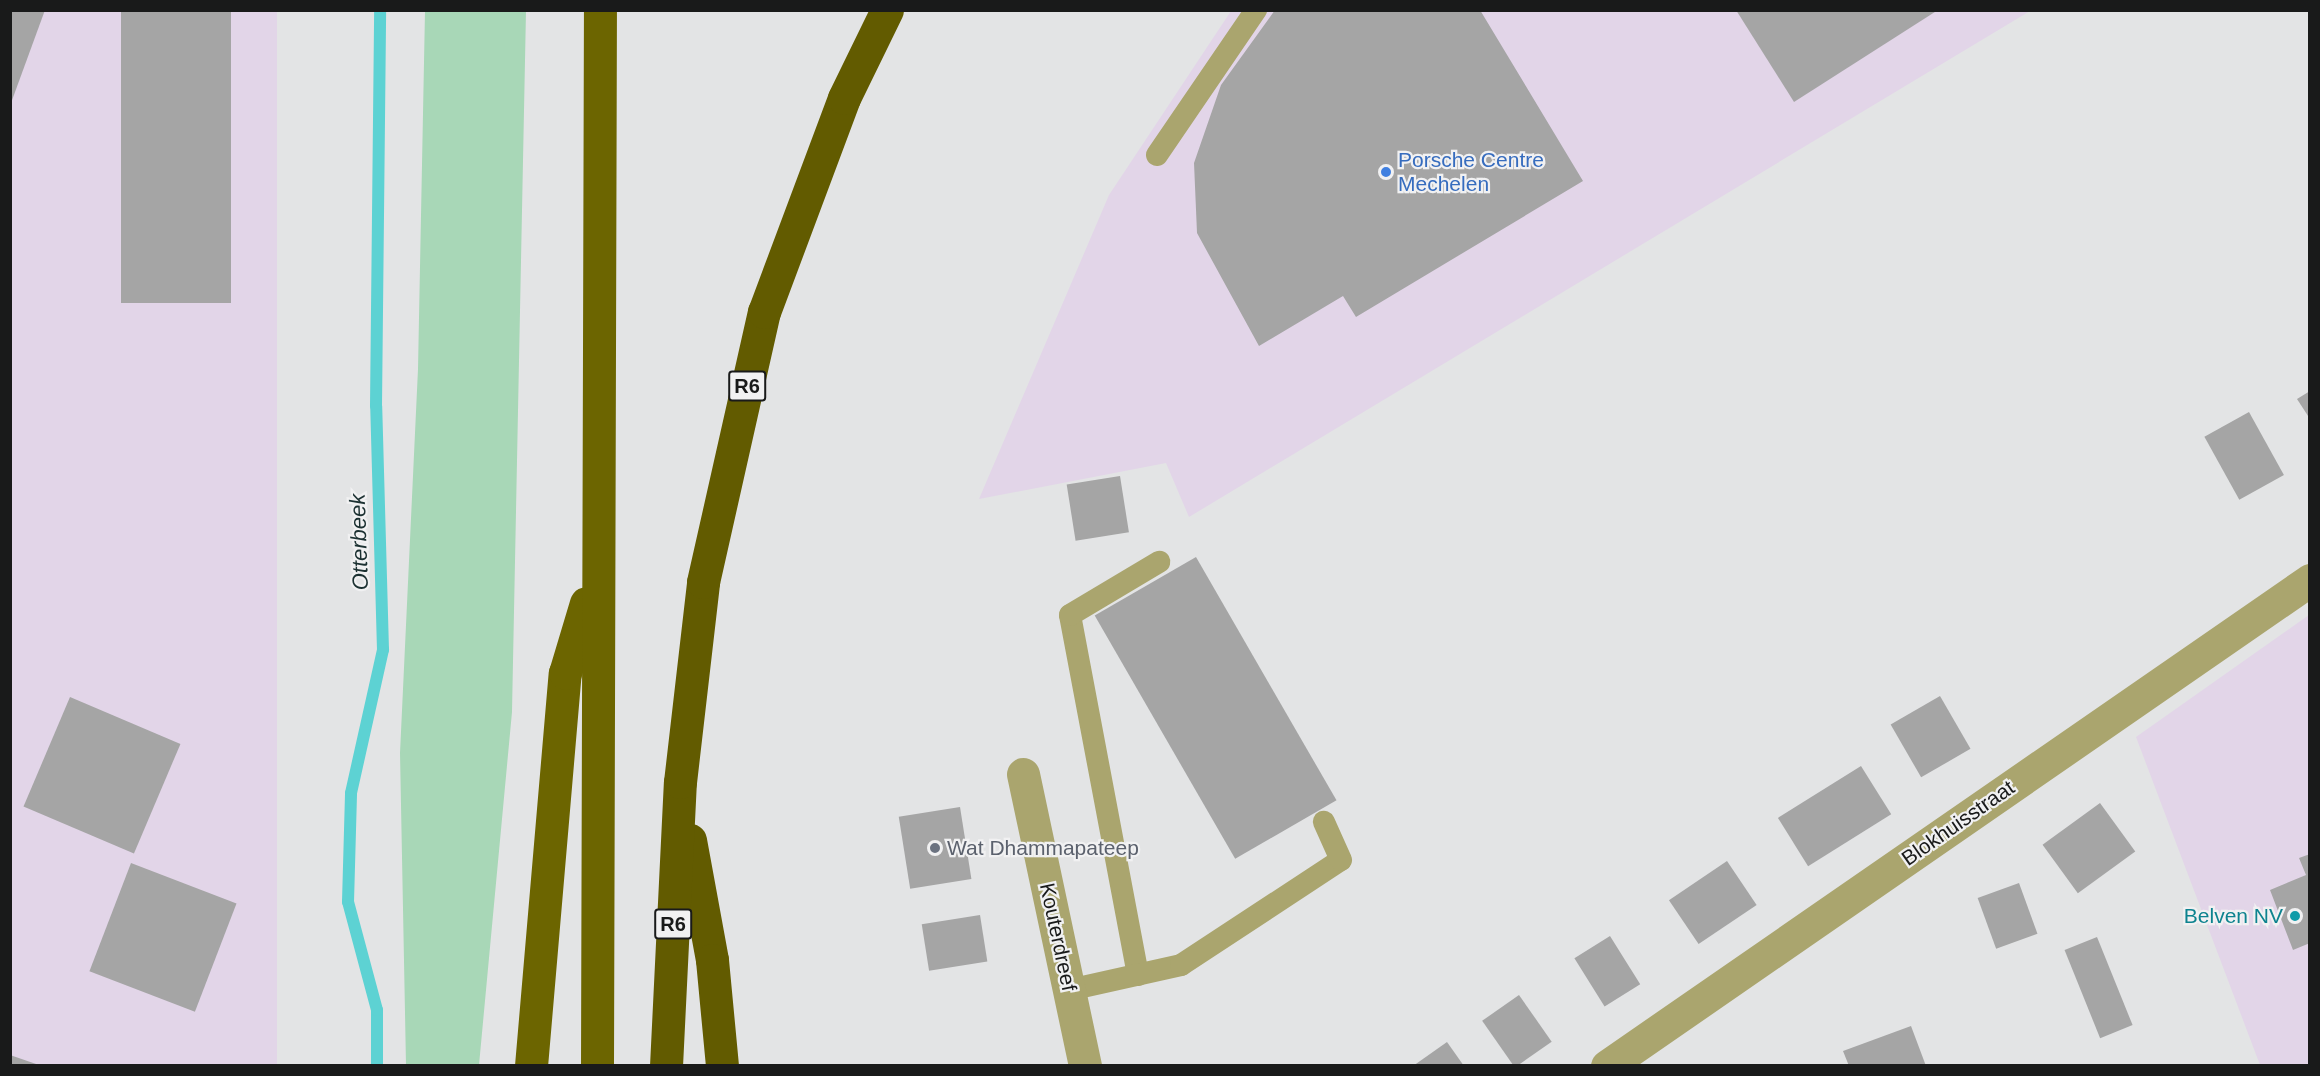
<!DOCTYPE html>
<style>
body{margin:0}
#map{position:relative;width:2320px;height:1076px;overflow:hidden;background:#e3e4e5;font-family:Arial,sans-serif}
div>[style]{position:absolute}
.industrial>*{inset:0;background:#e2d5e8;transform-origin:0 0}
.green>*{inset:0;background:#a8d7b7}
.stream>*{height:12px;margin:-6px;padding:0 6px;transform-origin:6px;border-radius:6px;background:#5dd2d3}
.building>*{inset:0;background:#a5a5a5;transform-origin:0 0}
.service>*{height:22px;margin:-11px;padding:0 11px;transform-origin:11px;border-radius:11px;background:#aaa56e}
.minor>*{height:33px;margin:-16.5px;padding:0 16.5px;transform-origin:16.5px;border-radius:16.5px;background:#aaa56e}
.trunk>*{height:33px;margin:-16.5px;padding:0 16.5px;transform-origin:16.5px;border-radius:16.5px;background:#6c6500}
.motorway>*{height:33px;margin:-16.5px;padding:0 16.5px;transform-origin:16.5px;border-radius:16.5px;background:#625b00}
.dots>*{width:16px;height:16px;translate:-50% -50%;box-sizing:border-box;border:3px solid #f1f1f2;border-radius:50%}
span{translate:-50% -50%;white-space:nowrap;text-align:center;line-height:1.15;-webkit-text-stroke:4.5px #f1f1f2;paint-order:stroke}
.shield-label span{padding:2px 4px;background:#f1f1f2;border:2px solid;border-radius:4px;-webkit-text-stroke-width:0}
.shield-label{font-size:20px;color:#191a1a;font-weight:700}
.shop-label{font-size:21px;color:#366cbe}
.left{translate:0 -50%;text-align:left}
.street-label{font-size:21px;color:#191a1a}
.worship-label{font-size:21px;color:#5b616d}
.culture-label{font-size:21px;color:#0d838f}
.right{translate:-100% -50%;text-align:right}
.water-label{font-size:22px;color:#1c3132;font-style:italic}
.frame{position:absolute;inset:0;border:12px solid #191a1a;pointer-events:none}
</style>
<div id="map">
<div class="industrial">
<i style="left:10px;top:11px;width:267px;height:1054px"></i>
<i style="clip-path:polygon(1231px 11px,2030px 11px,1189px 517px,1166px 463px,979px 499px,1109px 195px)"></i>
<i style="clip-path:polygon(2309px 615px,2309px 1065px,2260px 1065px,2136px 737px)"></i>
</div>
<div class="green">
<i style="clip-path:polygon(425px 11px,526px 11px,512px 712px,479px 1065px,406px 1065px,400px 753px,418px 369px)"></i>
</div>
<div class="stream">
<i style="left:377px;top:1066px;width:56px;rotate:-90deg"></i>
<i style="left:377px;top:1010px;width:112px;rotate:-105deg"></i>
<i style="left:348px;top:902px;width:109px;rotate:-88.4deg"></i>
<i style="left:351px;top:793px;width:147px;rotate:-77.4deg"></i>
<i style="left:383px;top:650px;width:244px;rotate:-91.6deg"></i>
<i style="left:376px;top:406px;width:396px;rotate:-89.4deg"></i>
</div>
<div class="building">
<i style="clip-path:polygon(10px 10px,45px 10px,11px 103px,10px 103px)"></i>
<i style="left:121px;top:10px;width:110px;height:293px"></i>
<i style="clip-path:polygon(1275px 10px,1480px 10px,1583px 181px,1356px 317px,1343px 296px,1259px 346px,1197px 233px,1194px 163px,1221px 85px)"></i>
<i style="clip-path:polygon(1736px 10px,1938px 10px,1794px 102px)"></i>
<i style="clip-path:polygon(2310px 391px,2310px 419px,2297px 399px)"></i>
<i style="left:2249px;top:412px;width:72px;height:51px;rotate:61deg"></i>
<i style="left:1120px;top:476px;width:57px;height:54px;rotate:81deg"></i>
<i style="left:1196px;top:557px;width:281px;height:117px;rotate:60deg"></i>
<i style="left:1940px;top:696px;width:61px;height:57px;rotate:60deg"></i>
<i style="left:70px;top:697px;width:120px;height:119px;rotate:23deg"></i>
<i style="left:1861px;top:766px;width:57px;height:98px;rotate:58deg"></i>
<i style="left:2100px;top:803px;width:60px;height:71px;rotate:54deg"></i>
<i style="left:960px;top:807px;width:73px;height:62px;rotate:81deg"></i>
<i style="clip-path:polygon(2310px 854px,2310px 943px,2293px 950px,2270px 890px,2306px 875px,2299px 858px)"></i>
<i style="left:1727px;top:861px;width:53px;height:70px;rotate:56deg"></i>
<i style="left:131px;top:863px;width:113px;height:116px;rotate:21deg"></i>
<i style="left:2019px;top:883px;width:54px;height:44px;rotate:70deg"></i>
<i style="left:980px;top:915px;width:47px;height:59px;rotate:81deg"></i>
<i style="left:1610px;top:936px;width:57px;height:42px;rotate:58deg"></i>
<i style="left:2097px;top:937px;width:95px;height:35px;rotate:68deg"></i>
<i style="left:1519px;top:995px;width:57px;height:45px;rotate:55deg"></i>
<i style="clip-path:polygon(1911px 1026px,1926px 1066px,1849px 1066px,1843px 1051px)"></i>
<i style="clip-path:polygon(1447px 1042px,1464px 1066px,1413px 1066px)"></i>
<i style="clip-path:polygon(10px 1055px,39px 1065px,39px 1066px,10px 1066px)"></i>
</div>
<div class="service">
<i style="left:1157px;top:155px;width:176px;rotate:-55.7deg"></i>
<i style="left:1138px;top:975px;width:366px;rotate:-100.7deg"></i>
<i style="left:1070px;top:615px;width:104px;rotate:-30.8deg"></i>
<i style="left:1069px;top:990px;width:115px;rotate:-12.6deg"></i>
<i style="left:1181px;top:965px;width:191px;rotate:-33.3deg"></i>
<i style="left:1341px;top:860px;width:42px;rotate:-114.1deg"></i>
</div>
<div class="minor">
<i style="left:1023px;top:774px;width:299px;rotate:78deg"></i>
<i style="left:1607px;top:1066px;width:855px;rotate:-34.66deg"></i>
</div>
<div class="trunk">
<i style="left:531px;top:1066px;width:394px;rotate:-85.1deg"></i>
<i style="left:565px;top:673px;width:73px;rotate:-73.3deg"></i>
<i style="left:597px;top:1066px;width:1056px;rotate:-89.84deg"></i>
</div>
<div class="motorway">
<i style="left:690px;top:840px;width:122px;rotate:79.6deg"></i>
<i style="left:712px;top:960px;width:106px;rotate:84.6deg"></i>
<i style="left:666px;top:1066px;width:284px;rotate:-87.2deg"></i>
<i style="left:680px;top:782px;width:201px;rotate:-83.4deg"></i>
<i style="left:703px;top:582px;width:277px;rotate:-77.3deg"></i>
<i style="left:764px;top:312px;width:228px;rotate:-69.5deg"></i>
<i style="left:844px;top:98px;width:98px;rotate:-64deg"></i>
</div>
<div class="dots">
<i style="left:1386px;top:172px;background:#3f7fe0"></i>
<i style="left:935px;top:848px;background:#6b7280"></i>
<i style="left:2295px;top:916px;background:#0f9aa8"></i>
</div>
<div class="shield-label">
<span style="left:747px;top:386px">R6</span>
<span style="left:673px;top:924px">R6</span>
</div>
<div class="shop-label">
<span class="left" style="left:1398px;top:172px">Porsche Centre<br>Mechelen</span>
</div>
<div class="street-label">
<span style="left:1958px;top:823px;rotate:-35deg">Blokhuisstraat</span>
<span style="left:1058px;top:937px;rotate:78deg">Kouterdreef</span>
</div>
<div class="worship-label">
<span class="left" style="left:947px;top:848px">Wat Dhammapateep</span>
</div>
<div class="culture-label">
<span class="right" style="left:2283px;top:916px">Belven NV</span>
</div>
<div class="water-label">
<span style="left:359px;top:542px;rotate:-92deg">Otterbeek</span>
</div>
<div class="frame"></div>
</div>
